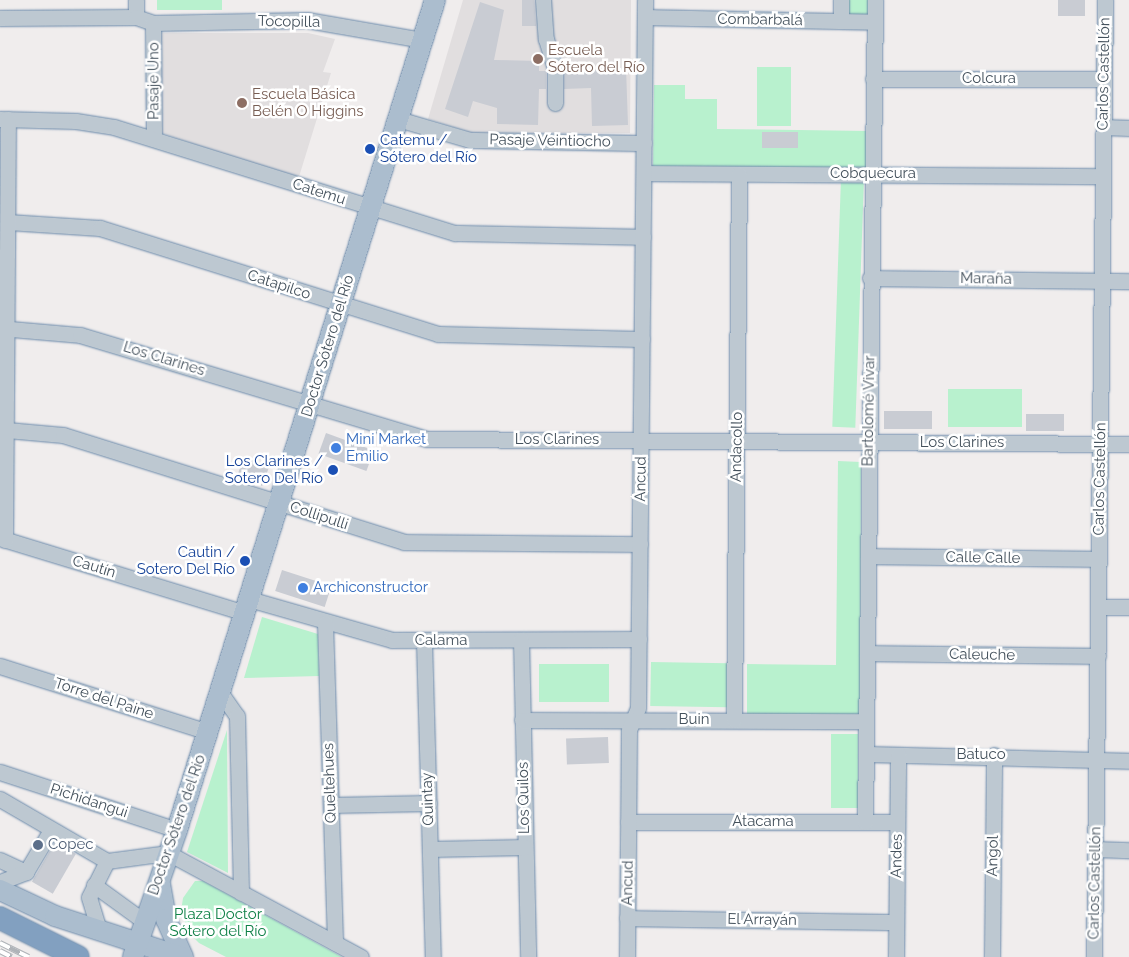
<!DOCTYPE html>
<meta charset="utf-8">
<style>
body{margin:0}
#map{position:relative;width:1129px;height:957px;overflow:hidden;background:#f0eded;font-family:Raleway,sans-serif}
div>[style]{position:absolute}
.education>*{inset:0;background:#e1dedf}
.green>*{inset:0;background:#b8f1ce;transform-origin:0 0}
.building>*{inset:0;background:#c9ccd3;transform-origin:0 0}
.roads{filter:drop-shadow(0 0 1px #6d8bab) drop-shadow(0 0 1px #6d8bab)}
.minor>*{height:15px;margin:-7.5px;padding:0 7.5px;transform-origin:7.5px;border-radius:7.5px;background:#bdc8d1}
.major>*{height:20px;margin:-10px;padding:0 10px;transform-origin:10px;border-radius:10px;background:#abbdce}
.highway>*{height:22px;margin:-11px;padding:0 11px;transform-origin:11px;border-radius:11px;background:#82a0c0}
.rail>*{height:5.5px;margin-top:-2.75px;transform-origin:0;background:repeating-linear-gradient(90deg,#fff 0 11px,#afb3b8 0 22px);box-sizing:border-box;border-block:1px solid #afb3b8}
.dots>*{width:14px;height:14px;translate:-50% -50%;box-sizing:border-box;border:2px solid #fff;border-radius:50%}
span{translate:-50% -50%;white-space:nowrap;text-align:center;line-height:1.15;-webkit-text-stroke:5px #fff;paint-order:stroke}
.street-label{font-size:15px;color:#44515c}
.education-label{font-size:15px;color:#785e54}
.left{translate:0 -50%;text-align:left}
.transit-label{font-size:15px;color:#164399}
.right{translate:-100% -50%;text-align:right}
.shop-label{font-size:15px;color:#366cbe}
.service-label{font-size:15px;color:#4e5e75}
.park-label{font-size:15px;color:#118148}
</style>
<div id="map">
<div class="education">
<i style="clip-path:polygon(463px 0,631px 0,630px 133px,472px 133px,428px 119px)"></i>
<i style="clip-path:polygon(161px 33px,308px 33px,335px 39px,323px 72px,331px 73px,298px 180px,162px 133px)"></i>
</div>
<div class="green">
<i style="left:157px;top:0;width:65px;height:10px"></i>
<i style="left:845px;top:0;width:25px;height:17px"></i>
<i style="left:757px;top:67px;width:34px;height:59px"></i>
<i style="clip-path:polygon(654px 85px,685px 85px,685px 99px,717px 99px,717px 129px,869px 131px,868px 174px,653px 171px)"></i>
<i style="left:841px;top:178px;width:23px;height:249px;rotate:2deg"></i>
<i style="left:948px;top:389px;width:74px;height:38px"></i>
<i style="clip-path:polygon(838px 461px,861px 462px,860px 715px,747px 714px,747px 664px,836px 665px)"></i>
<i style="clip-path:polygon(262px 617px,318px 634px,319px 676px,244px 678px)"></i>
<i style="left:651px;top:662px;width:77px;height:44px;rotate:1deg"></i>
<i style="left:539px;top:664px;width:70px;height:38px"></i>
<i style="clip-path:polygon(227px 730px,228px 873px,187px 852px)"></i>
<i style="left:831px;top:734px;width:27px;height:74px"></i>
<i style="clip-path:polygon(195px 881px,203px 881px,342px 957px,226px 957px,199px 943px,189px 933px,181px 911px,183px 898px)"></i>
</div>
<div class="building">
<i style="clip-path:polygon(522px 0,534px 0,536px 26px,522px 26px)"></i>
<i style="left:1058px;top:0;width:27px;height:16px"></i>
<i style="clip-path:polygon(480px 2px,504px 10px,494px 60px,539px 61px,539px 71px,546px 71px,546px 89px,539px 89px,538px 125px,497px 124px,497px 108px,473px 101px,468px 117px,445px 109px)"></i>
<i style="clip-path:polygon(626px 68px,628px 125px,592px 126px,591px 88px,564px 89px,564px 70px)"></i>
<i style="left:762px;top:132px;width:36px;height:16px"></i>
<i style="left:884px;top:411px;width:48px;height:18px"></i>
<i style="left:1026px;top:414px;width:38px;height:17px"></i>
<i style="left:326px;top:433px;width:51px;height:22px;rotate:20deg"></i>
<i style="left:244px;top:457px;width:27px;height:21px;rotate:20deg"></i>
<i style="left:282px;top:570px;width:52px;height:22px;rotate:18deg"></i>
<i style="left:608px;top:737px;width:26px;height:42px;rotate:88deg"></i>
<i style="left:55px;top:842px;width:24px;height:46px;rotate:30deg"></i>
</div>
<div class="roads">
<div class="minor">
<i style="left:543px;top:0;width:39px;rotate:86deg"></i>
<i style="left:546px;top:39px;width:31px;rotate:73deg"></i>
<i style="left:555px;top:69px;width:34px;rotate:90deg"></i>
<i style="left:136px;top:17px;width:17px;rotate:-90deg"></i>
<i style="left:645px;top:17px;width:230px;rotate:1.2deg"></i>
<i style="left:0;top:18px;width:136px;rotate:-0.4deg"></i>
<i style="left:136px;top:17px;width:18px;rotate:19deg"></i>
<i style="left:153px;top:23px;width:154px;rotate:-1.1deg"></i>
<i style="left:307px;top:20px;width:118px;rotate:9.8deg"></i>
<i style="left:841px;top:21px;width:21px;rotate:-90deg"></i>
<i style="left:153px;top:23px;width:116px;rotate:89.5deg"></i>
<i style="left:873px;top:79px;width:231px"></i>
<i style="left:0;top:119px;width:76px;rotate:1.5deg"></i>
<i style="left:76px;top:121px;width:38px;rotate:9deg"></i>
<i style="left:114px;top:127px;width:357px;rotate:17.3deg"></i>
<i style="left:455px;top:233px;width:188px;rotate:1.2deg"></i>
<i style="left:398px;top:119px;width:75px;rotate:16.3deg"></i>
<i style="left:470px;top:140px;width:174px;rotate:1deg"></i>
<i style="left:1104px;top:127px;width:25px;rotate:2deg"></i>
<i style="left:644px;top:173px;width:459px;rotate:0.4deg"></i>
<i style="left:8px;top:222px;width:92px;rotate:3.7deg"></i>
<i style="left:100px;top:228px;width:354px;rotate:17.4deg"></i>
<i style="left:438px;top:334px;width:204px;rotate:1.4deg"></i>
<i style="left:870px;top:278px;width:259px;rotate:0.7deg"></i>
<i style="left:0;top:328px;width:80px;rotate:5deg"></i>
<i style="left:80px;top:335px;width:362px;rotate:16.7deg"></i>
<i style="left:427px;top:439px;width:702px;rotate:0.41deg"></i>
<i style="left:7px;top:430px;width:56px;rotate:5.1deg"></i>
<i style="left:63px;top:435px;width:357px;rotate:17.4deg"></i>
<i style="left:404px;top:542px;width:236px;rotate:0.5deg"></i>
<i style="left:0;top:538px;width:256px;rotate:17deg"></i>
<i style="left:5px;top:540px;width:421px;rotate:-89.6deg"></i>
<i style="left:868px;top:556px;width:231px;rotate:0.7deg"></i>
<i style="left:249px;top:599px;width:149px;rotate:16deg"></i>
<i style="left:392px;top:640px;width:247px;rotate:-0.2deg"></i>
<i style="left:1098px;top:607px;width:31px"></i>
<i style="left:325px;top:623px;width:320px;rotate:88.2deg"></i>
<i style="left:521px;top:640px;width:317px;rotate:88.7deg"></i>
<i style="left:424px;top:641px;width:316px;rotate:88.4deg"></i>
<i style="left:867px;top:653px;width:231px;rotate:0.7deg"></i>
<i style="left:0;top:666px;width:218px;rotate:17.6deg"></i>
<i style="left:220px;top:692px;width:29px;rotate:55deg"></i>
<i style="left:237px;top:716px;width:177px;rotate:88.7deg"></i>
<i style="left:522px;top:720px;width:344px;rotate:0.2deg"></i>
<i style="left:734px;top:720px;width:546px;rotate:-89.48deg"></i>
<i style="left:866px;top:754px;width:263px;rotate:1.5deg"></i>
<i style="left:0;top:772px;width:186px;rotate:18.1deg"></i>
<i style="left:0;top:799px;width:124px;rotate:30.1deg"></i>
<i style="left:107px;top:861px;width:62px;rotate:-7.5deg"></i>
<i style="left:168px;top:853px;width:219px;rotate:28.3deg"></i>
<i style="left:331px;top:805px;width:98px;rotate:-1.2deg"></i>
<i style="left:628px;top:822px;width:269px"></i>
<i style="left:865px;top:822px;width:822px;rotate:-89.3deg"></i>
<i style="left:430px;top:849px;width:95px;rotate:-1.2deg"></i>
<i style="left:1095px;top:849px;width:34px;rotate:2deg"></i>
<i style="left:0;top:860px;width:29px;rotate:25deg"></i>
<i style="left:0;top:882px;width:28px;rotate:-21deg"></i>
<i style="left:26px;top:872px;width:49px;rotate:-59.2deg"></i>
<i style="left:94px;top:885px;width:63px;rotate:36deg"></i>
<i style="left:627px;top:918px;width:269px;rotate:0.9deg"></i>
<i style="left:99px;top:930px;width:34px;rotate:-107deg"></i>
<i style="left:89px;top:897px;width:40px;rotate:-63.4deg"></i>
<i style="left:627px;top:957px;width:227px;rotate:-89.5deg"></i>
<i style="left:629px;top:730px;width:24px;rotate:-68deg"></i>
<i style="left:638px;top:708px;width:708px;rotate:-89.43deg"></i>
<i style="left:896px;top:957px;width:202px;rotate:-89.4deg"></i>
<i style="left:992px;top:957px;width:202px;rotate:-89.4deg"></i>
<i style="left:1094px;top:957px;width:957px;rotate:-89.34deg"></i>
</div>
<div class="major">
<i style="left:160px;top:884px;width:36px;rotate:80deg"></i>
<i style="left:166px;top:919px;width:42px;rotate:65.9deg"></i>
<i style="left:0;top:890px;width:61px;rotate:25.3deg"></i>
<i style="left:55px;top:916px;width:133px;rotate:18deg"></i>
<i style="left:133px;top:957px;width:134px;rotate:-70.9deg"></i>
<i style="left:177px;top:830px;width:869px;rotate:-72.73deg"></i>
</div>
<div class="highway">
<i style="left:0;top:918px;width:87px;rotate:26.6deg"></i>
</div>
</div>
<div class="rail">
<i style="left:0;top:943px;width:32px;rotate:26deg"></i>
<i style="left:0;top:951px;width:13px;rotate:27deg"></i>
</div>
<div class="dots">
<i style="left:538px;top:59px;background:#8d6e63"></i>
<i style="left:242px;top:103px;background:#8d6e63"></i>
<i style="left:370px;top:149px;background:#1a4fb4"></i>
<i style="left:336px;top:448px;background:#3f7fe0"></i>
<i style="left:333px;top:470px;background:#1a4fb4"></i>
<i style="left:245px;top:561px;background:#1a4fb4"></i>
<i style="left:303px;top:588px;background:#3f7fe0"></i>
<i style="left:38px;top:845px;background:#5c6f8a"></i>
</div>
<div class="street-label">
<span style="left:760px;top:20px;rotate:1deg">Combarbalá</span>
<span style="left:289px;top:22px;rotate:1deg">Tocopilla</span>
<span style="left:1104px;top:74px;rotate:-89deg">Carlos Castellón</span>
<span style="left:989px;top:79px">Colcura</span>
<span style="left:154px;top:81px;rotate:-90deg">Pasaje Uno</span>
<span style="left:550px;top:141px;rotate:1deg">Pasaje Veintiocho</span>
<span style="left:873px;top:174px">Cobquecura</span>
<span style="left:319px;top:192px;rotate:18deg">Catemu</span>
<span style="left:986px;top:279px;rotate:1deg">Maraña</span>
<span style="left:279px;top:285px;rotate:18deg">Catapilco</span>
<span style="left:328px;top:346px;rotate:-73deg">Doctor Sótero del Río</span>
<span style="left:164px;top:359px;rotate:17deg">Los Clarines</span>
<span style="left:869px;top:411px;rotate:-89deg">Bartolomé Vivar</span>
<span style="left:557px;top:440px">Los Clarines</span>
<span style="left:962px;top:443px">Los Clarines</span>
<span style="left:737px;top:447px;rotate:-89deg">Andacollo</span>
<span style="left:641px;top:479px;rotate:-89deg">Ancud</span>
<span style="left:1100px;top:479px;rotate:-89deg">Carlos Castellón</span>
<span style="left:319px;top:516px;rotate:18deg">Collipulli</span>
<span style="left:983px;top:558px;rotate:1deg">Calle Calle</span>
<span style="left:94px;top:567px;rotate:17deg">Cautín</span>
<span style="left:441px;top:641px">Calama</span>
<span style="left:982px;top:655px;rotate:1deg">Caleuche</span>
<span style="left:104px;top:699px;rotate:18deg">Torre del Paine</span>
<span style="left:694px;top:720px">Buin</span>
<span style="left:981px;top:755px">Batuco</span>
<span style="left:330px;top:783px;rotate:-92deg">Queltehues</span>
<span style="left:524px;top:798px;rotate:-91deg">Los Quilos</span>
<span style="left:428px;top:799px;rotate:-92deg">Quintay</span>
<span style="left:89px;top:801px;rotate:18deg">Pichidangui</span>
<span style="left:763px;top:822px">Atacama</span>
<span style="left:177px;top:825px;rotate:-71deg">Doctor Sótero del Río</span>
<span style="left:897px;top:856px;rotate:-89deg">Andes</span>
<span style="left:993px;top:856px;rotate:-89deg">Angol</span>
<span style="left:628px;top:883px;rotate:-89deg">Ancud</span>
<span style="left:1095px;top:883px;rotate:-89deg">Carlos Castellón</span>
<span style="left:762px;top:920px;rotate:1deg">El Arrayán</span>
</div>
<div class="education-label">
<span class="left" style="left:548px;top:59px">Escuela<br>Sótero del Río</span>
<span class="left" style="left:252px;top:103px">Escuela Básica<br>Belén O Higgins</span>
</div>
<div class="transit-label">
<span class="left" style="left:380px;top:149px">Catemu /<br>Sótero del Río</span>
<span class="right" style="left:323px;top:470px">Los Clarines /<br>Sotero Del Río</span>
<span class="right" style="left:235px;top:561px">Cautin /<br>Sotero Del Río</span>
</div>
<div class="shop-label">
<span class="left" style="left:346px;top:448px">Mini Market<br>Emilio</span>
<span class="left" style="left:313px;top:588px">Archiconstructor</span>
</div>
<div class="service-label">
<span class="left" style="left:48px;top:845px">Copec</span>
</div>
<div class="park-label">
<span style="left:218px;top:923px">Plaza Doctor<br>Sótero del Río</span>
</div>
</div>
